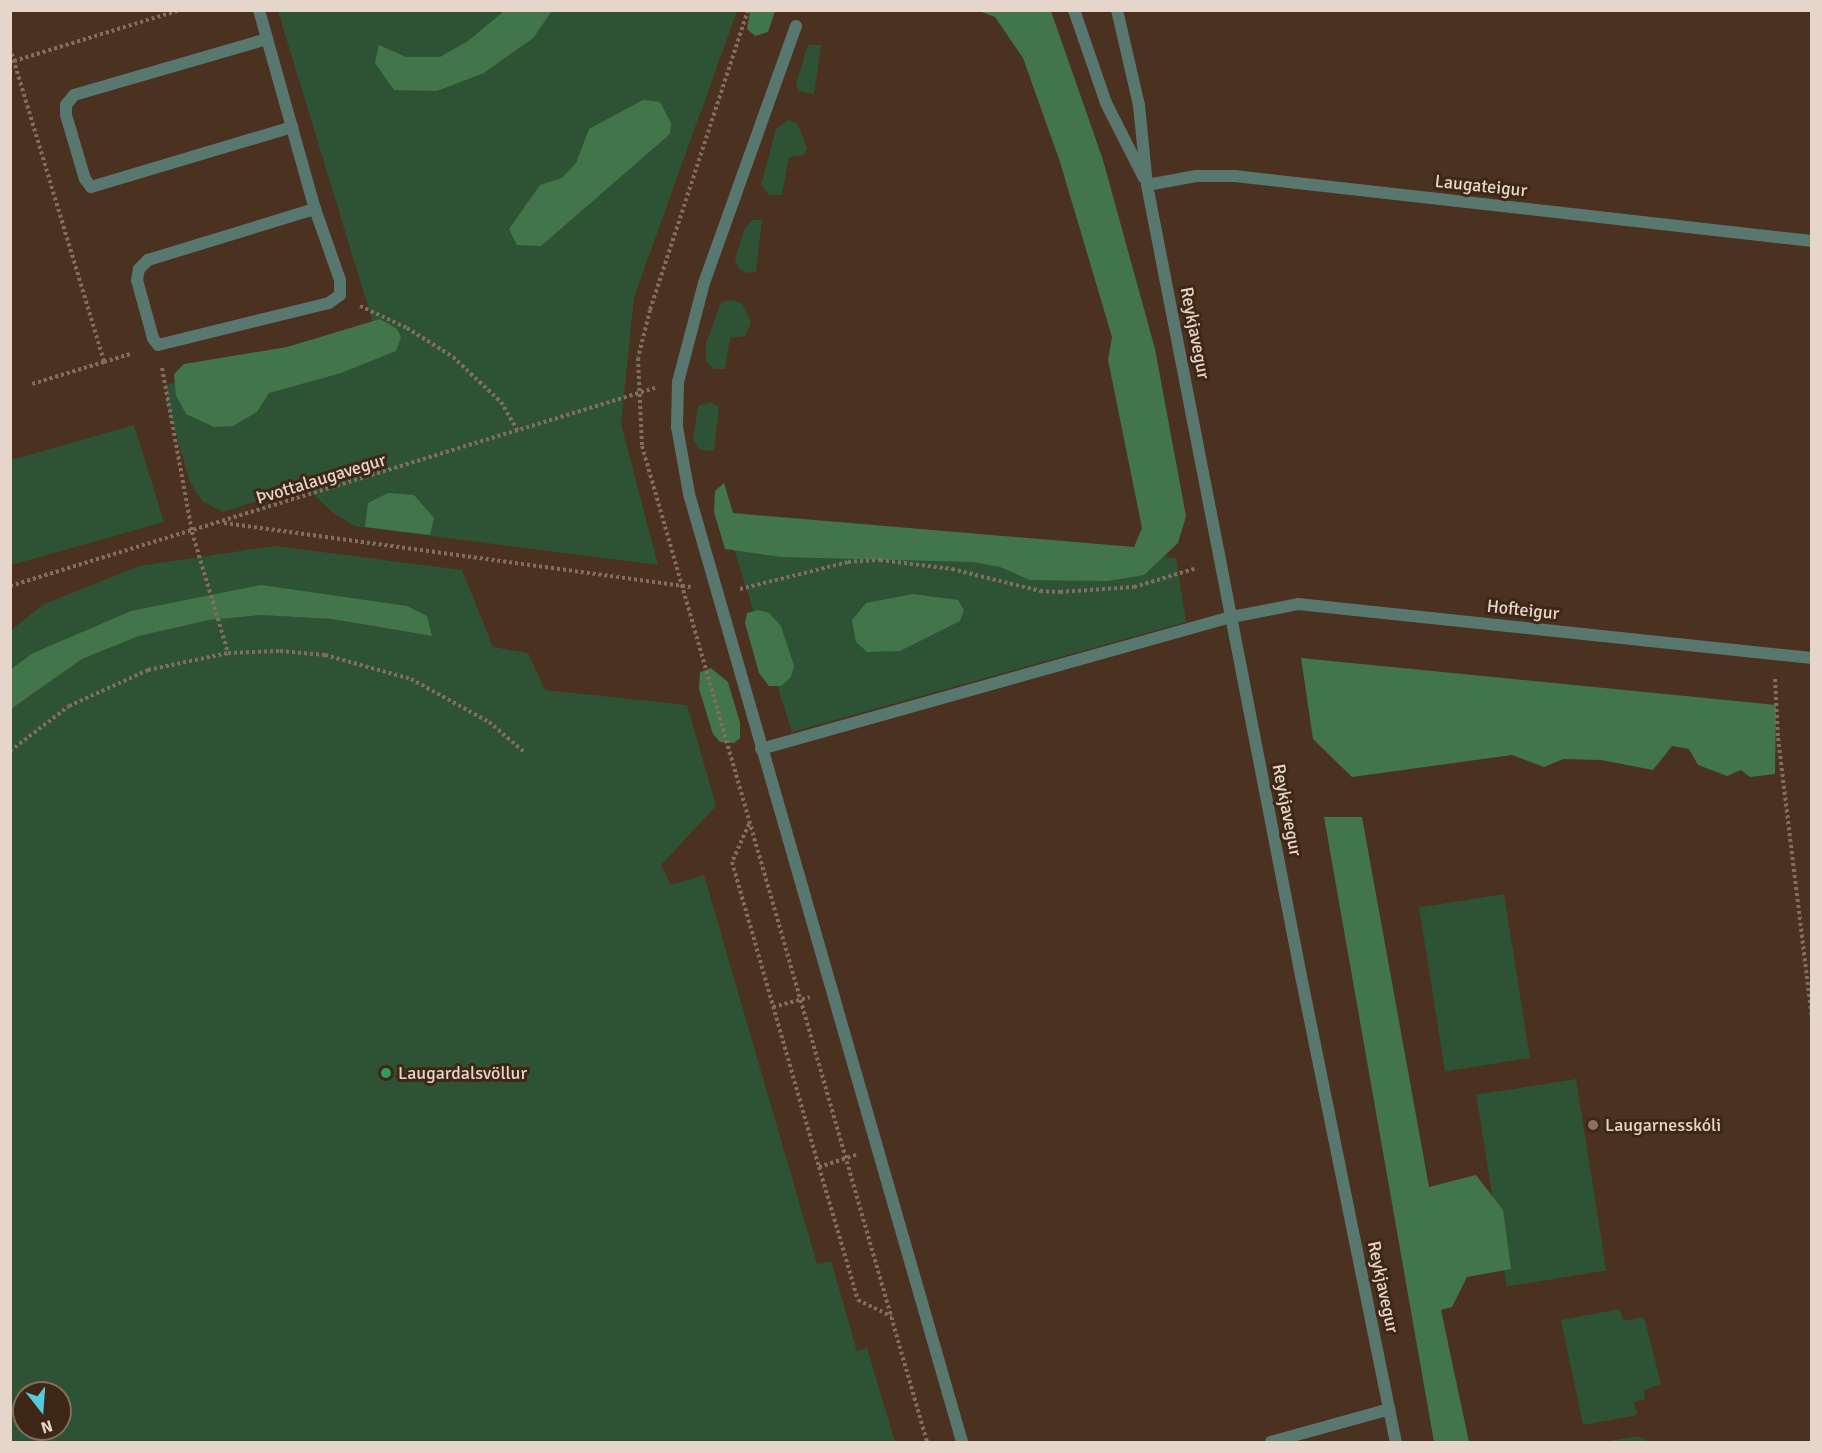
<!DOCTYPE html>
<meta charset="utf-8">
<style>
body{margin:0}
#map{position:relative;width:1822px;height:1453px;overflow:hidden;background:#4a3120;font-family:Signika,sans-serif}
div>[style]{position:absolute}
.green>*{inset:0;background:#2e5334;transform-origin:0 0}
.forest>*{inset:0;background:#43754a}
.path>*{height:4px;margin-top:-2px;transform-origin:0;background:repeating-linear-gradient(90deg,#836d5e 0 3px,transparent 0 6px)}
.service>*{height:12px;margin:-6px;padding:0 6px;transform-origin:6px;border-radius:6px;background:#57776f}
.minor>*{height:12px;margin:-6px;padding:0 6px;transform-origin:6px;border-radius:6px;background:#57776f}
.tertiary>*{height:12px;margin:-6px;padding:0 6px;transform-origin:6px;border-radius:6px;background:#57776f}
.dots>*{width:16px;height:16px;translate:-50% -50%;box-sizing:border-box;border:3px solid #3f2716;border-radius:50%}
span{translate:-50% -50%;white-space:nowrap;text-align:center;line-height:1.15;-webkit-text-stroke:6px #3f2716;paint-order:stroke}
.street-label{font-size:18px;color:#e6d5cb}
.poi-label{font-size:18px;color:#e6d5cb}
.left{translate:0 -50%;text-align:left}
.frame{position:absolute;inset:0;border:12px solid #e6d5cb;pointer-events:none}
.north{position:absolute;left:12px;top:1381px;width:60px;height:60px;box-sizing:border-box;background:#3f2716;border:2px solid #826d5e;border-radius:50%;rotate:163deg;font-size:16px;font-weight:700;line-height:24px;text-align:center;color:#e6d5cb}
.north::after{content:'';display:block;margin:auto;width:21px;height:27px;background:#55cadf;clip-path:polygon(50% 0,100% 100%,50% 72%,0 100%)}
</style>
<div id="map">
<div class="green">
<i style="clip-path:polygon(278px 11px,737px 11px,634px 297px,621px 424px,658px 565px,355px 526px,332px 512px,305px 486px,223px 512px,202px 501px,190px 482px,167px 404px,166px 385px,373px 323px)"></i>
<i style="clip-path:polygon(808px 45px,821px 45px,814px 94px,799px 91px,796px 83px)"></i>
<i style="clip-path:polygon(788px 120px,797px 123px,807px 148px,804px 155px,789px 157px,782px 195px,769px 195px,761px 185px,776px 129px)"></i>
<i style="clip-path:polygon(752px 220px,762px 220px,756px 272px,748px 273px,739px 269px,735px 259px,745px 228px)"></i>
<i style="clip-path:polygon(731px 300px,742px 303px,751px 323px,745px 336px,730px 338px,725px 369px,714px 369px,706px 362px,706px 343px,721px 302px)"></i>
<i style="clip-path:polygon(710px 402px,719px 407px,714px 451px,700px 450px,693px 439px,698px 406px)"></i>
<i style="clip-path:polygon(134px 425px,164px 522px,11px 565px,11px 460px)"></i>
<i style="clip-path:polygon(725px 521px,1176px 558px,1186px 622px,792px 732px)"></i>
<i style="clip-path:polygon(evenodd,275px 546px,462px 570px,493px 647px,528px 653px,545px 690px,687px 705px,716px 806px,661px 865px,671px 885px,704px 875px,817px 1264px,831px 1261px,857px 1351px,867px 1348px,895px 1442px,11px 1442px,11px 709px,82px 659px,139px 636px,209px 620px,260px 615px,332px 619px,431px 636px,427px 616px,131px 611px,33px 653px,11px 669px,11px 630px,44px 604px,139px 566px,275px 546px,24px 1393px,60px 1393px,60px 1429px,24px 1429px,24px 1393px)"></i>
<i style="left:1504px;top:894px;width:166px;height:86px;rotate:81deg"></i>
<i style="left:1576px;top:1079px;width:194px;height:101px;rotate:81deg"></i>
<i style="clip-path:polygon(1620px 1309px,1623px 1321px,1644px 1317px,1661px 1384px,1644px 1390px,1645px 1399px,1633px 1402px,1638px 1415px,1583px 1425px,1561px 1320px)"></i>
<i style="clip-path:polygon(1638px 1436px,1649px 1442px,1604px 1442px)"></i>
</div>
<div class="forest">
<i style="clip-path:polygon(504px 11px,552px 11px,533px 38px,484px 73px,437px 91px,394px 90px,375px 63px,379px 45px,406px 57px,440px 57px,468px 41px)"></i>
<i style="clip-path:polygon(750px 11px,775px 11px,768px 32px,755px 36px,747px 29px)"></i>
<i style="clip-path:polygon(979px 11px,1051px 11px,1103px 160px,1155px 349px,1186px 516px,1178px 543px,1144px 575px,1108px 581px,1030px 580px,1000px 567px,973px 562px,781px 557px,725px 549px,714px 512px,715px 491px,724px 483px,733px 513px,1134px 547px,1142px 528px,1108px 360px,1112px 337px,1060px 162px,1023px 58px,995px 17px)"></i>
<i style="clip-path:polygon(643px 100px,660px 102px,671px 123px,670px 134px,541px 246px,517px 245px,509px 229px,540px 185px,562px 178px,576px 163px,589px 129px)"></i>
<i style="clip-path:polygon(380px 319px,397px 329px,401px 337px,396px 351px,341px 373px,269px 393px,257px 412px,233px 426px,214px 427px,186px 414px,176px 395px,174px 374px,184px 364px,287px 347px)"></i>
<i style="clip-path:polygon(388px 493px,414px 495px,434px 518px,430px 535px,365px 527px,368px 503px)"></i>
<i style="clip-path:polygon(261px 585px,407px 606px,427px 616px,432px 636px,332px 619px,260px 615px,209px 620px,139px 636px,82px 659px,11px 709px,11px 669px,33px 653px,131px 611px)"></i>
<i style="clip-path:polygon(913px 594px,958px 600px,964px 610px,960px 621px,900px 651px,867px 652px,856px 642px,852px 620px,866px 603px)"></i>
<i style="clip-path:polygon(758px 610px,769px 613px,781px 626px,794px 666px,791px 677px,781px 686px,769px 686px,759px 673px,745px 623px,747px 613px)"></i>
<i style="clip-path:polygon(1301px 658px,1776px 705px,1775px 774px,1750px 777px,1741px 770px,1727px 776px,1698px 765px,1689px 749px,1672px 746px,1653px 770px,1601px 760px,1563px 759px,1544px 767px,1512px 755px,1352px 777px,1313px 739px)"></i>
<i style="clip-path:polygon(711px 668px,728px 682px,740px 723px,740px 738px,734px 743px,720px 742px,713px 734px,699px 689px,700px 672px)"></i>
<i style="clip-path:polygon(1324px 817px,1362px 817px,1429px 1187px,1476px 1175px,1503px 1210px,1511px 1269px,1467px 1277px,1452px 1307px,1441px 1310px,1469px 1442px,1434px 1442px)"></i>
</div>
<div class="path">
<i style="left:748px;top:10px;width:316px;rotate:108.1deg"></i>
<i style="left:650px;top:310px;width:49px;rotate:104deg"></i>
<i style="left:638px;top:358px;width:88px;rotate:87.4deg"></i>
<i style="left:642px;top:446px;width:1036px;rotate:74.03deg"></i>
<i style="left:10px;top:48px;width:328px;rotate:73.3deg"></i>
<i style="left:104px;top:362px;width:75px;rotate:163deg"></i>
<i style="left:14px;top:61px;width:174px;rotate:-17.1deg"></i>
<i style="left:360px;top:306px;width:52px;rotate:25.1deg"></i>
<i style="left:407px;top:328px;width:54px;rotate:32.2deg"></i>
<i style="left:453px;top:357px;width:66px;rotate:43.2deg"></i>
<i style="left:501px;top:402px;width:34px;rotate:60deg"></i>
<i style="left:104px;top:362px;width:30px;rotate:-17deg"></i>
<i style="left:162px;top:368px;width:167px;rotate:79.6deg"></i>
<i style="left:192px;top:532px;width:126px;rotate:73.4deg"></i>
<i style="left:224px;top:523px;width:471px;rotate:7.8deg"></i>
<i style="left:10px;top:586px;width:675px;rotate:-17.07deg"></i>
<i style="left:740px;top:589px;width:111px;rotate:-14deg"></i>
<i style="left:848px;top:562px;width:32px;rotate:-4deg"></i>
<i style="left:880px;top:560px;width:73px;rotate:7.1deg"></i>
<i style="left:952px;top:569px;width:91px;rotate:14deg"></i>
<i style="left:1040px;top:591px;width:20px;rotate:3deg"></i>
<i style="left:1060px;top:592px;width:74px;rotate:-3.9deg"></i>
<i style="left:1134px;top:587px;width:66px;rotate:-16.8deg"></i>
<i style="left:1775px;top:679px;width:59px;rotate:87.1deg"></i>
<i style="left:1778px;top:738px;width:281px;rotate:83.1deg"></i>
<i style="left:10px;top:751px;width:74px;rotate:-37.3deg"></i>
<i style="left:69px;top:706px;width:87px;rotate:-24.5deg"></i>
<i style="left:148px;top:670px;width:82px;rotate:-12deg"></i>
<i style="left:228px;top:653px;width:52px;rotate:-2.2deg"></i>
<i style="left:280px;top:651px;width:45px;rotate:5.1deg"></i>
<i style="left:325px;top:655px;width:89px;rotate:15.6deg"></i>
<i style="left:411px;top:679px;width:89px;rotate:28.9deg"></i>
<i style="left:489px;top:722px;width:45px;rotate:40.5deg"></i>
<i style="left:749px;top:824px;width:42px;rotate:114.1deg"></i>
<i style="left:732px;top:862px;width:317px;rotate:74.1deg"></i>
<i style="left:819px;top:1167px;width:139px;rotate:73.7deg"></i>
<i style="left:858px;top:1300px;width:37px;rotate:26deg"></i>
<i style="left:773px;top:1007px;width:38px;rotate:-15deg"></i>
<i style="left:819px;top:1167px;width:39px;rotate:-18deg"></i>
</div>
<div class="service">
<i style="left:259px;top:10px;width:207px;rotate:74.3deg"></i>
<i style="left:315px;top:209px;width:75px;rotate:70.6deg"></i>
<i style="left:340px;top:280px;width:15px;rotate:90deg"></i>
<i style="left:340px;top:295px;width:14px;rotate:144deg"></i>
<i style="left:329px;top:303px;width:176px;rotate:166.2deg"></i>
<i style="left:158px;top:345px;width:9px;rotate:-126deg"></i>
<i style="left:153px;top:338px;width:60px;rotate:-105.4deg"></i>
<i style="left:137px;top:280px;width:11px;rotate:-80deg"></i>
<i style="left:139px;top:269px;width:13px;rotate:-45deg"></i>
<i style="left:148px;top:260px;width:175px;rotate:-17deg"></i>
<i style="left:796px;top:26px;width:273px;rotate:109.7deg"></i>
<i style="left:704px;top:283px;width:102px;rotate:104.7deg"></i>
<i style="left:678px;top:382px;width:45px;rotate:91.3deg"></i>
<i style="left:677px;top:427px;width:68px;rotate:79.8deg"></i>
<i style="left:689px;top:494px;width:987px;rotate:73.93deg"></i>
<i style="left:267px;top:39px;width:201px;rotate:163.8deg"></i>
<i style="left:74px;top:95px;width:13px;rotate:129deg"></i>
<i style="left:66px;top:105px;width:10px;rotate:90deg"></i>
<i style="left:66px;top:115px;width:67px;rotate:73.5deg"></i>
<i style="left:85px;top:179px;width:10px;rotate:53deg"></i>
<i style="left:91px;top:187px;width:210px;rotate:-16.6deg"></i>
<i style="left:761px;top:749px;width:489px;rotate:-15.7deg"></i>
<i style="left:1271px;top:1442px;width:123px;rotate:-15.5deg"></i>
</div>
<div class="minor">
<i style="left:1147px;top:185px;width:50px;rotate:-10.4deg"></i>
<i style="left:1196px;top:176px;width:39px"></i>
<i style="left:1235px;top:176px;width:581px;rotate:6.43deg"></i>
<i style="left:1232px;top:617px;width:67px;rotate:-11.1deg"></i>
<i style="left:1298px;top:604px;width:517px;rotate:6deg"></i>
</div>
<div class="tertiary">
<i style="left:1074px;top:10px;width:98px;rotate:71deg"></i>
<i style="left:1106px;top:103px;width:84px;rotate:63.1deg"></i>
<i style="left:1117px;top:10px;width:98px;rotate:77deg"></i>
<i style="left:1139px;top:105px;width:80px;rotate:84.3deg"></i>
<i style="left:1147px;top:185px;width:806px;rotate:78.98deg"></i>
<i style="left:1301px;top:976px;width:476px;rotate:78.5deg"></i>
</div>
<div class="dots">
<i style="left:386px;top:1073px;background:#2e9e5b"></i>
<i style="left:1593px;top:1125px;background:#8d6e63"></i>
</div>
<div class="street-label">
<span style="left:1481px;top:186px;rotate:6deg">Laugateigur</span>
<span style="left:1195px;top:333px;rotate:79deg">Reykjavegur</span>
<span style="left:321px;top:479px;rotate:-17deg">Þvottalaugavegur</span>
<span style="left:1523px;top:610px;rotate:6deg">Hofteigur</span>
<span style="left:1287px;top:810px;rotate:79deg">Reykjavegur</span>
<span style="left:1383px;top:1287px;rotate:78deg">Reykjavegur</span>
</div>
<div class="poi-label">
<span class="left" style="left:398px;top:1073px">Laugardalsvöllur</span>
<span class="left" style="left:1605px;top:1125px">Laugarnesskóli</span>
</div>
<div class="frame"></div>
<div class="north">N</div>
</div>
